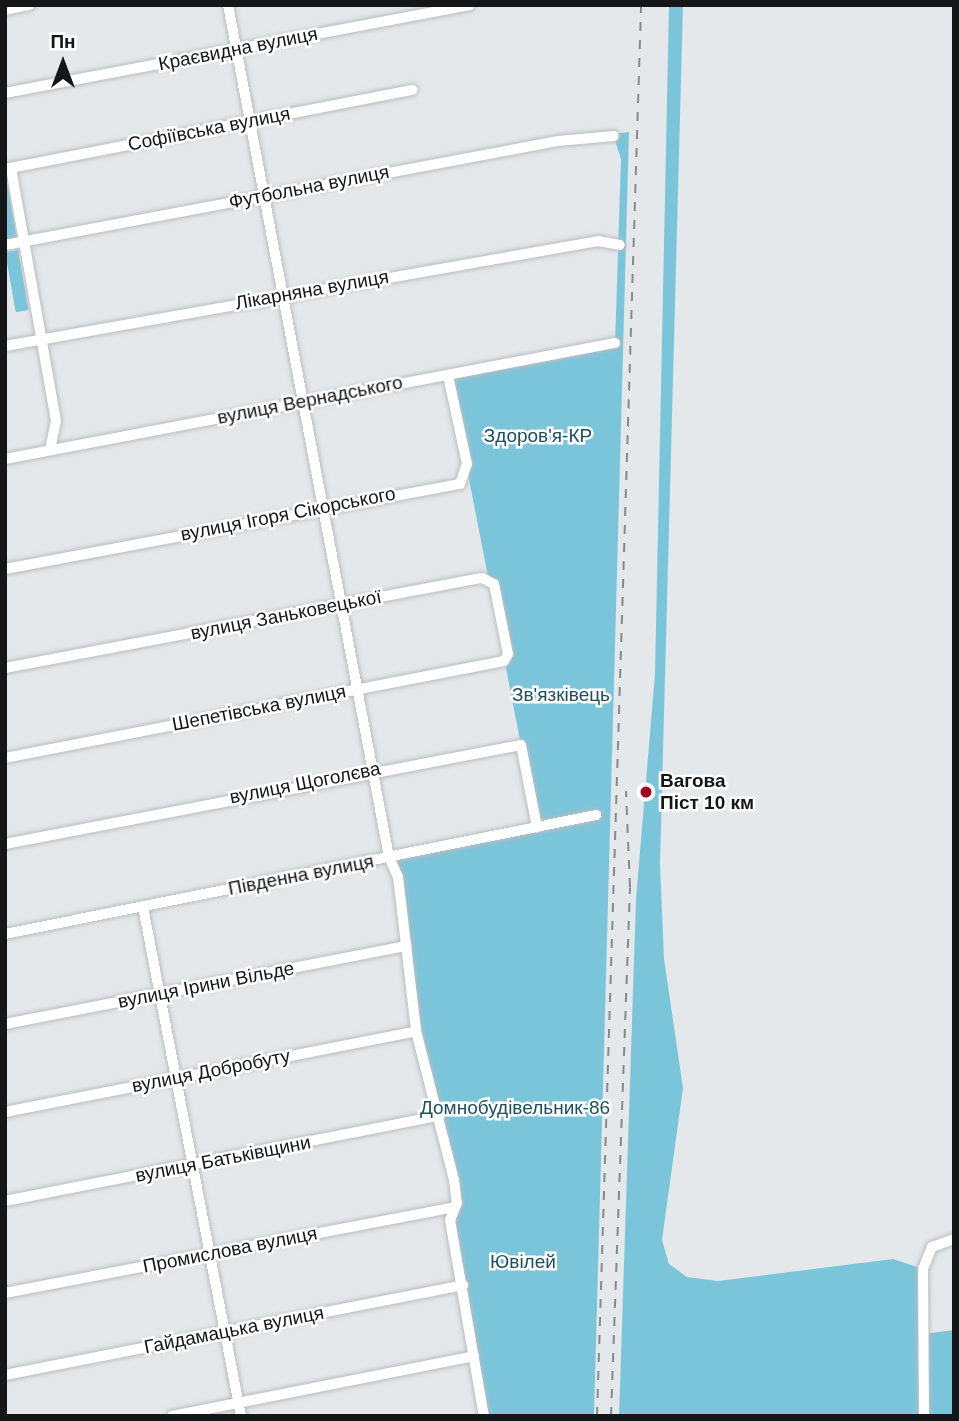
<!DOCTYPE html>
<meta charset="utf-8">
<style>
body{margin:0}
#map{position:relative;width:959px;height:1421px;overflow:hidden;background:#e5e8ea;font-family:Arial,sans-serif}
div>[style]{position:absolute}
.green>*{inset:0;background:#7bc5db;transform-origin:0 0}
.roads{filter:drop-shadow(0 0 2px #b9bdbe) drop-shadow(0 0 2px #b9bdbe)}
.minor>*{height:10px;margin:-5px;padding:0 5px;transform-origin:5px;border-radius:5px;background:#fff}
.rail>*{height:2px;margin-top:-1px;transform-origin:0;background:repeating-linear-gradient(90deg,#87898b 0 9px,transparent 0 18px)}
.dots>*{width:19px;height:19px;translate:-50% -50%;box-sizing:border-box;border:4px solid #fff;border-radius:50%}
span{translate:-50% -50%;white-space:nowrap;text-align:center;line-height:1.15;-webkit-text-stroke:5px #fff;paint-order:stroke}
.street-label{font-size:19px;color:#151617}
.park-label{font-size:19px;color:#1c505d}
.poi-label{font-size:19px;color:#151617;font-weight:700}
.left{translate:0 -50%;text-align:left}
.frame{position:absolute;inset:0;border:7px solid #151617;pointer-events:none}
.north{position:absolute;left:28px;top:28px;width:70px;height:70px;-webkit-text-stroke:5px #fff;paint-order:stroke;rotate:0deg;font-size:19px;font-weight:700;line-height:28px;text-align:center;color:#151617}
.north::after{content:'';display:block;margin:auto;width:24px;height:32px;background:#151617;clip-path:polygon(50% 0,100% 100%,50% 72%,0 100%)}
</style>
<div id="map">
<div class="green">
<i style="clip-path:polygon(669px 5px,683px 5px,660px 864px,664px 959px,683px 1088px,662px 1240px,669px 1264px,687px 1277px,718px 1281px,893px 1259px,923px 1269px,923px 1334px,954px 1330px,954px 1416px,619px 1416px,636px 899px,655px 674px)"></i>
<i style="clip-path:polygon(629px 132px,594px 1416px,485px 1416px,453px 1212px,460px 1209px,422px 1031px,397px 859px,537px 827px,449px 377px,615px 345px,621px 159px,613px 134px)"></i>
<i style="clip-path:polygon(5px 173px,17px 238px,5px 240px)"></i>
<i style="left:18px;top:250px;width:61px;height:13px;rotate:80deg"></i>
</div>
<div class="roads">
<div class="minor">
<i style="left:228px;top:5px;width:867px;rotate:79.3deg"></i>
<i style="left:389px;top:857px;width:22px;rotate:66deg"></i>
<i style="left:398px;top:877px;width:155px;rotate:83.3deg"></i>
<i style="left:416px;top:1031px;width:154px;rotate:75.7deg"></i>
<i style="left:454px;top:1180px;width:23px;rotate:83deg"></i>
<i style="left:457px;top:1203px;width:18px;rotate:112deg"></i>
<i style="left:450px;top:1220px;width:199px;rotate:80.2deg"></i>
<i style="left:5px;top:10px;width:25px;rotate:-12deg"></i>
<i style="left:5px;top:93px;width:473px;rotate:-10.7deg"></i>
<i style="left:11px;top:168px;width:257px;rotate:79.9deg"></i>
<i style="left:56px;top:421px;width:30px;rotate:102deg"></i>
<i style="left:5px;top:169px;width:415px;rotate:-11deg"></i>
<i style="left:5px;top:245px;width:563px;rotate:-10.65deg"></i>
<i style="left:558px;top:141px;width:56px;rotate:-5.1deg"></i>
<i style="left:5px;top:346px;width:602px;rotate:-10.04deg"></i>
<i style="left:598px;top:241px;width:22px;rotate:10deg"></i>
<i style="left:5px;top:459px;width:621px;rotate:-10.77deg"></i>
<i style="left:5px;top:569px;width:463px;rotate:-10.6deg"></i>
<i style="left:460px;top:484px;width:21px;rotate:-71deg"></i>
<i style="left:467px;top:464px;width:91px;rotate:-102.1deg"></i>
<i style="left:5px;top:668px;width:485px;rotate:-10.7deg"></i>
<i style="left:482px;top:578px;width:13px;rotate:27deg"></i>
<i style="left:494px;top:584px;width:71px;rotate:78.7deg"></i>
<i style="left:508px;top:654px;width:8px;rotate:120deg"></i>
<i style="left:504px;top:661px;width:508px;rotate:169deg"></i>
<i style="left:5px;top:844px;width:525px;rotate:-10.86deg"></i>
<i style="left:521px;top:745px;width:84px;rotate:79deg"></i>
<i style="left:143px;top:907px;width:518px;rotate:79.1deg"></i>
<i style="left:5px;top:934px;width:603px;rotate:-11.38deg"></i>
<i style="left:5px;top:1024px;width:409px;rotate:-11deg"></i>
<i style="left:5px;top:1112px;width:419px;rotate:-11.1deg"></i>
<i style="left:5px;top:1201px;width:443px;rotate:-11.1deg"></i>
<i style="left:5px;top:1293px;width:458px;rotate:-10.8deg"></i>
<i style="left:5px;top:1375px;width:467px;rotate:-11.1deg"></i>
<i style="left:172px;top:1416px;width:308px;rotate:-11.2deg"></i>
<i style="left:924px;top:1416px;width:147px;rotate:-90.4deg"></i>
<i style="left:923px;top:1269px;width:24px;rotate:-68deg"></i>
<i style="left:932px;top:1247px;width:23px;rotate:-20deg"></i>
</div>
</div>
<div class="rail">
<i style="left:597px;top:1416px;width:1412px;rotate:-88.21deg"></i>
<i style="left:611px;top:1416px;width:529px;rotate:-87.94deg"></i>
<i style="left:630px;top:887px;width:96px;rotate:-92.4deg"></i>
</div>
<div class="dots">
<i style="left:646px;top:792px;background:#a3061e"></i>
</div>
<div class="street-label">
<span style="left:238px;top:49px;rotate:-11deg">Краєвидна вулиця</span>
<span style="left:209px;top:129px;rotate:-11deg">Софіївська вулиця</span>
<span style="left:309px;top:187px;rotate:-11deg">Футбольна вулиця</span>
<span style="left:312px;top:290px;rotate:-10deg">Лікарняна вулиця</span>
<span style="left:310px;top:400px;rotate:-11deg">вулиця Вернадського</span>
<span style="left:288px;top:514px;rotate:-11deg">вулиця Ігоря Сікорського</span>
<span style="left:286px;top:615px;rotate:-11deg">вулиця Заньковецької</span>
<span style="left:259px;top:708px;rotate:-11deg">Шепетівська вулиця</span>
<span style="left:305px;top:783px;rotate:-11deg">вулиця Щоголєва</span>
<span style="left:301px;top:875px;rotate:-11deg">Південна вулиця</span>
<span style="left:206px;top:985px;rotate:-11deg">вулиця Ірини Вільде</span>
<span style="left:211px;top:1071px;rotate:-11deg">вулиця Добробуту</span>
<span style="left:223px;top:1159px;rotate:-11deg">вулиця Батьківщини</span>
<span style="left:230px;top:1250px;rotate:-11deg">Промислова вулиця</span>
<span style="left:234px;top:1330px;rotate:-11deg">Гайдамацька вулиця</span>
</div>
<div class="park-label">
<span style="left:538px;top:436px">Здоров'я-КР</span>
<span style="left:561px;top:695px">Зв'язківець</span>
<span style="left:515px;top:1108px">Домнобудівельник-86</span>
<span style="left:523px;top:1262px">Ювілей</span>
</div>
<div class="poi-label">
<span class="left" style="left:660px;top:792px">Вагова<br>Піст 10 км</span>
</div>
<div class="frame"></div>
<div class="north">Пн</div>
</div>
